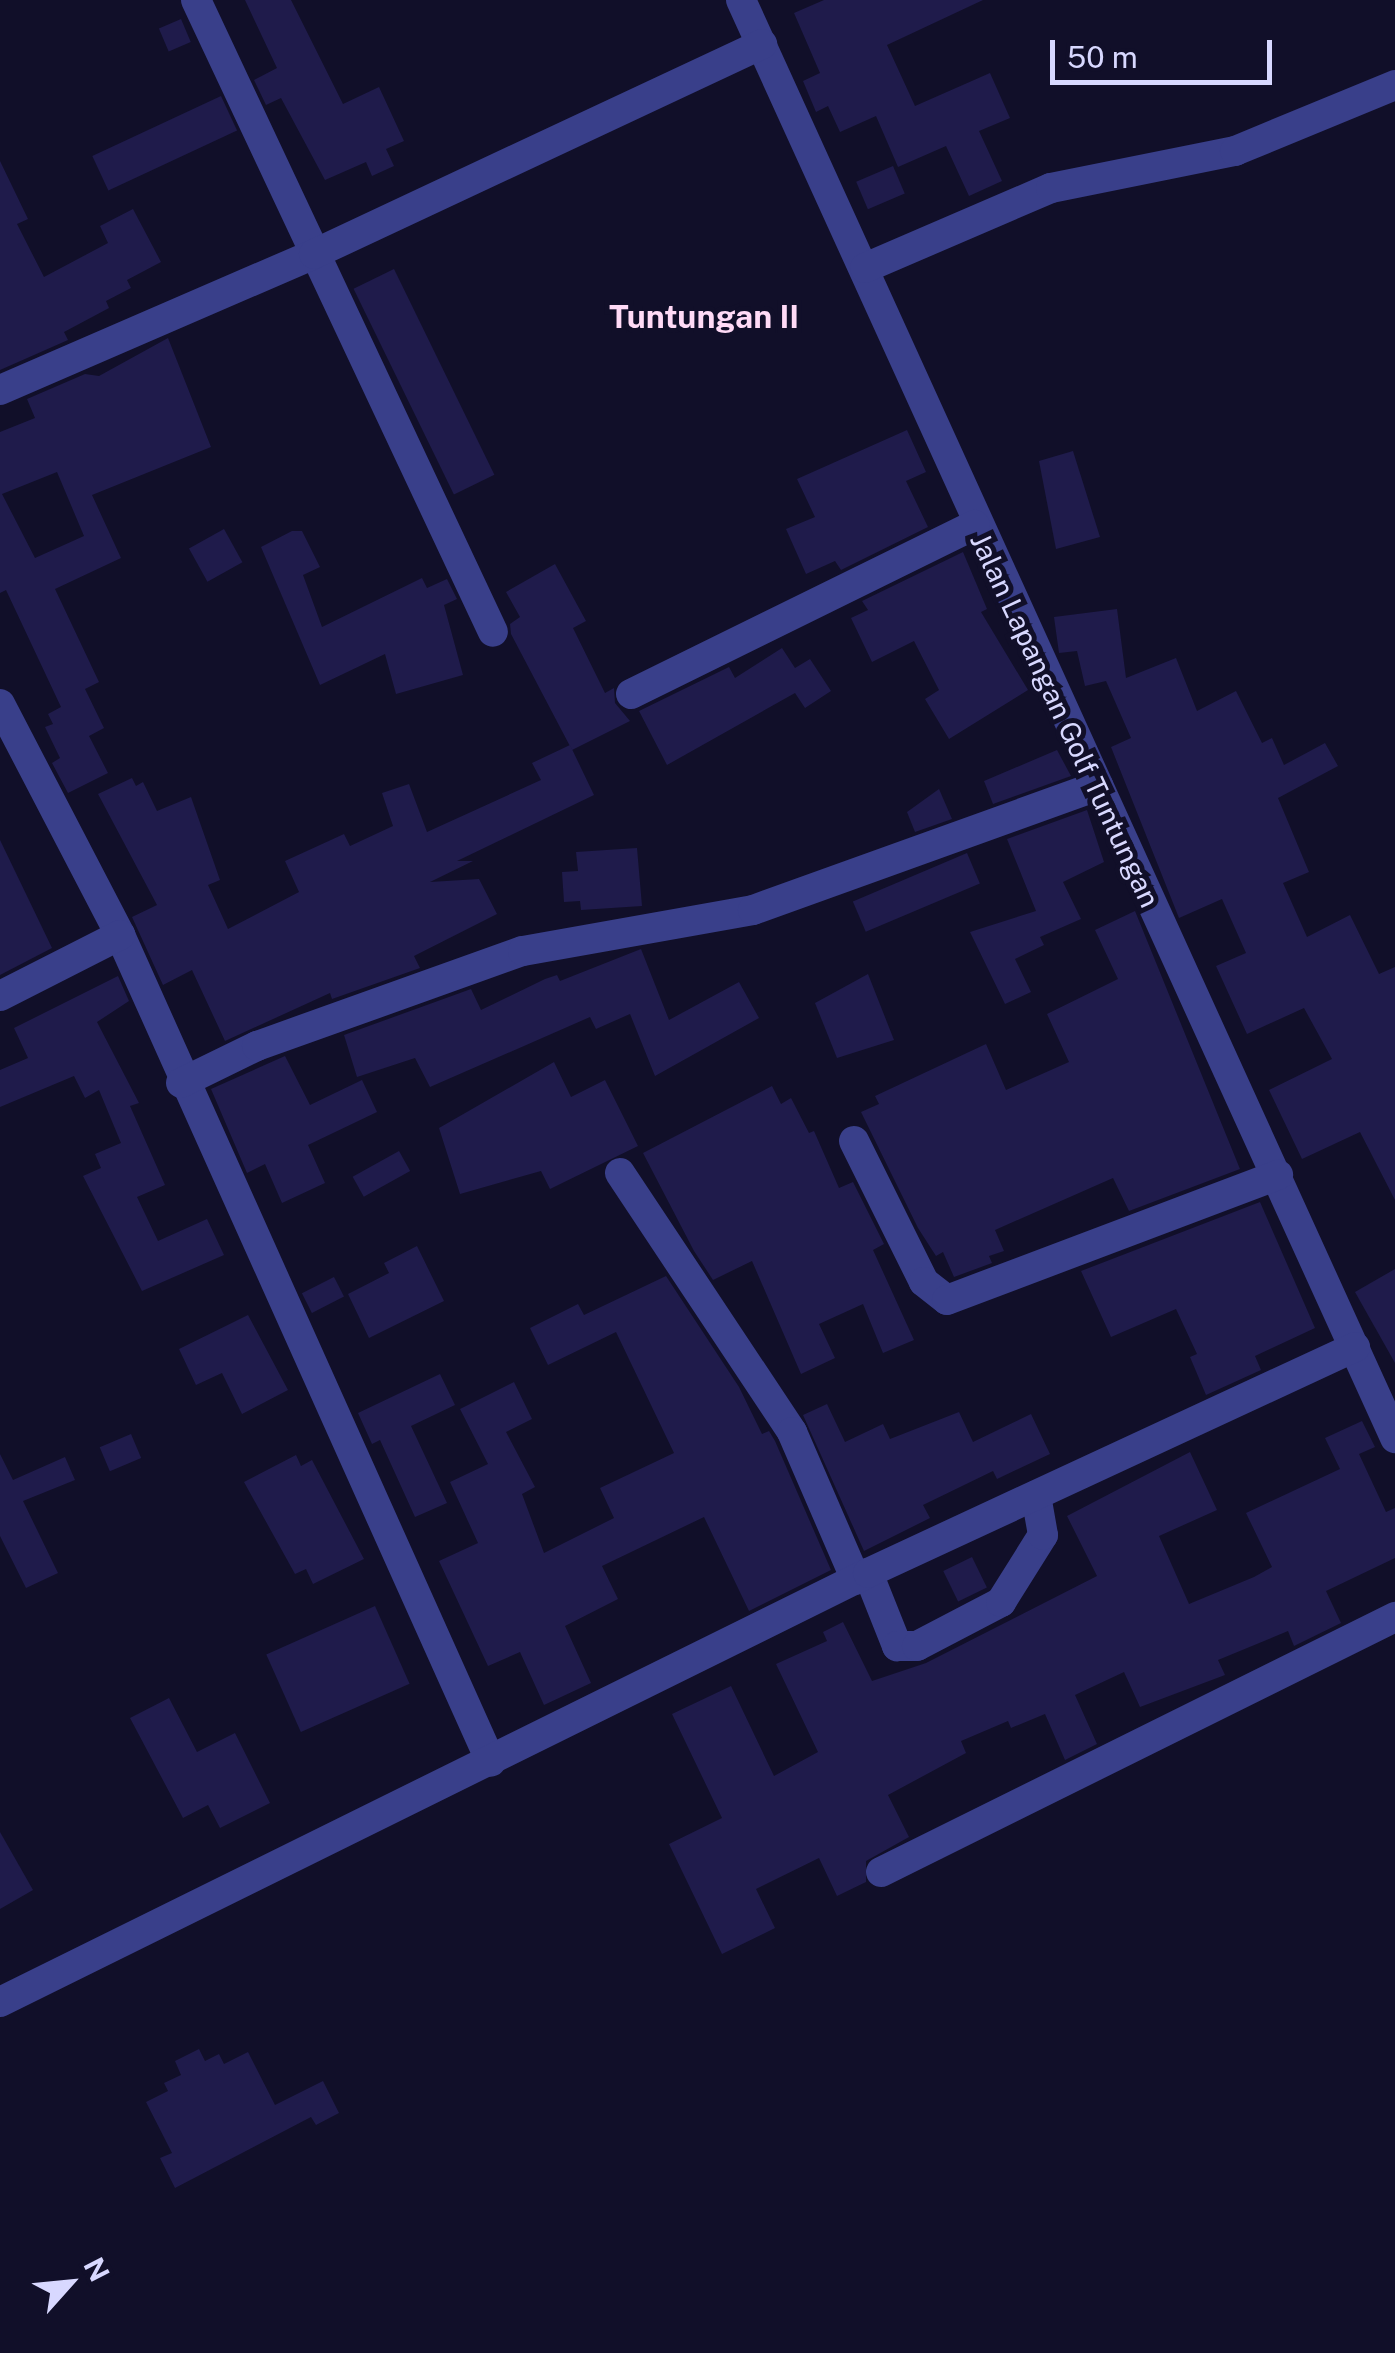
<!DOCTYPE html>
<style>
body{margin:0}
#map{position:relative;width:1395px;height:2353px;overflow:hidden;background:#110f29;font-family:"Public Sans",sans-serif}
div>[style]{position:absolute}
.building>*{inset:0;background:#1f1b4b;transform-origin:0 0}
.minor>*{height:30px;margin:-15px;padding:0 15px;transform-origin:15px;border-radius:15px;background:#393f8a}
span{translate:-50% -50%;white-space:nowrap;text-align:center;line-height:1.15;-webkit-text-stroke:10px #110f29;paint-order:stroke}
.street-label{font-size:28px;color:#d8d8ff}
.quarter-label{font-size:32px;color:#ffdaf6;font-weight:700}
.north{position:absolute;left:20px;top:2233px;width:100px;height:100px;-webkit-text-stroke:8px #110f29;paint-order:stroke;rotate:63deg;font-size:28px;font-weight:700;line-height:40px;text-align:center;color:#d8d8ff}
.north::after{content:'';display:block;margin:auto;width:35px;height:45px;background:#d8d8ff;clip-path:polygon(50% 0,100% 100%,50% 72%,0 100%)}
.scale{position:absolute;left:1050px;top:40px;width:222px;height:45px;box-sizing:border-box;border:5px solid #d8d8ff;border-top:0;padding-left:12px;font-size:30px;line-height:35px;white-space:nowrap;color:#d8d8ff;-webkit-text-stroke:8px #110f29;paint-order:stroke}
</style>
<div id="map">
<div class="building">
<i style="clip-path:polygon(245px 0,291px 0,343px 104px,379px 87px,404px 141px,386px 149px,394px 166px,372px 176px,366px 162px,325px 180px,281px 98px,266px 105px,254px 80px,277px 68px)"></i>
<i style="clip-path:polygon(824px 0,983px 0,887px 45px,915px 106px,990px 73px,1010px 118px,979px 131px,1002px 181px,969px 196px,946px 146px,898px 167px,876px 116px,840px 132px,828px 106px,816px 112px,803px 81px,820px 73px,794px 13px)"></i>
<i style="left:181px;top:19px;width:25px;height:24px;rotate:67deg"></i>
<i style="left:221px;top:96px;width:38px;height:142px;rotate:65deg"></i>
<i style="clip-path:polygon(0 161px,28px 219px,17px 224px,44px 277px,108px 243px,100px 226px,133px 209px,161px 262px,127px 280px,131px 288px,106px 301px,109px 308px,64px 332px,68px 340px,0 370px)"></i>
<i style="left:893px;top:166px;width:30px;height:40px;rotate:67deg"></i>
<i style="left:394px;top:269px;width:229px;height:45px;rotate:64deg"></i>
<i style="clip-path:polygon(evenodd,168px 338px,211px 447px,92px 495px,121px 558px,55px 589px,99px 682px,85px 689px,104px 728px,89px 736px,108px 773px,68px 793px,52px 763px,60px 758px,45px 727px,53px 724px,48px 714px,61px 707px,6px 590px,0 593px,0 432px,35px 418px,27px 399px,85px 374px,99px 376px,168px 338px,57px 472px,84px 536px,35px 558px,2px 494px,57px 472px)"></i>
<i style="clip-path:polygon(907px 430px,926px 472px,906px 481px,928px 527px,841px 570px,835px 561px,806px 574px,786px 529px,815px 517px,797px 479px)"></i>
<i style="clip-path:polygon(1073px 451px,1100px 537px,1056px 549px,1039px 461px)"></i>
<i style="left:224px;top:529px;width:38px;height:40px;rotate:61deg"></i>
<i style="clip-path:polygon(292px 531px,302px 531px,320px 567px,303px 575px,322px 627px,422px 578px,427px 588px,447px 579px,457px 599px,444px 605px,463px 675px,396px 694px,385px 654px,320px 685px,261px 547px)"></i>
<i style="clip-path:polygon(963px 552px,987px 609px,981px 612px,1028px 690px,949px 739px,925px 699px,939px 690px,914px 641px,872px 662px,851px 618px,868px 610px,862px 601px)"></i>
<i style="clip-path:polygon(555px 564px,586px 621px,573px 628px,605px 693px,614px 688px,615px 703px,630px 721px,572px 750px,511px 634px,510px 624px,520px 617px,506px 592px)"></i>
<i style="clip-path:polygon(1117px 609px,1126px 678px,1176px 658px,1197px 711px,1236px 691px,1262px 743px,1272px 738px,1284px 765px,1325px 743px,1338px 766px,1278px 798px,1309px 872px,1283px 883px,1307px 937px,1350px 915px,1379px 974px,1395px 967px,1395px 1200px,1360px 1132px,1302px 1159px,1269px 1090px,1332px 1059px,1304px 1008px,1247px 1034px,1216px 966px,1246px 953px,1222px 899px,1179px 918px,1111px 747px,1131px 738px,1106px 681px,1085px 686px,1077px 651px,1059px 653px,1054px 617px)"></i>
<i style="clip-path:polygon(782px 648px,795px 668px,810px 659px,831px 691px,805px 708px,795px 693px,667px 765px,639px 711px,729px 667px,735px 678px)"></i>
<i style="clip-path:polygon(570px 745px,594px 795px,457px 861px,473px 861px,430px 882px,479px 879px,497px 914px,414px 956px,420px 968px,332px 999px,330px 993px,225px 1041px,192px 970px,163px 985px,132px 917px,157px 905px,98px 794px,132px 778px,136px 786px,143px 782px,157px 811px,191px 797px,220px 880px,208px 885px,228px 929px,299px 892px,285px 861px,344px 834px,350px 846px,393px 826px,382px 793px,409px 784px,427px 832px,541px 780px,532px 763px)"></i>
<i style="clip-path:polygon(1057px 750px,1071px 776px,993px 804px,984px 781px)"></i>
<i style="clip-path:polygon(939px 789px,952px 819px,915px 832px,907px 812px)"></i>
<i style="clip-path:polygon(1087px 810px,1104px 862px,1063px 882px,1081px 919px,1040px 937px,1044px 945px,1015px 959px,1031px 992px,1005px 1004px,970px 932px,1036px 911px,1007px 839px)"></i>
<i style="clip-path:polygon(0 840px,52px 948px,0 975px)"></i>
<i style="clip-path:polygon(637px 848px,642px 906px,581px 910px,580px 901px,564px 902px,562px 872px,578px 871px,576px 852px)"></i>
<i style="left:967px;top:853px;width:33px;height:124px;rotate:67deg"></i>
<i style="clip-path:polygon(1135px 911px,1240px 1169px,1129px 1211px,1113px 1178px,995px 1230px,1004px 1251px,989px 1256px,992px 1263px,954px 1277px,943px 1252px,936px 1256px,918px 1228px,861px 1112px,879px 1104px,875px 1096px,986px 1044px,1006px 1090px,1069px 1062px,1047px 1014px,1118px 979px,1095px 930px)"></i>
<i style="clip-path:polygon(641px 949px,669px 1020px,739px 982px,759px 1018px,655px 1076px,630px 1014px,596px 1029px,590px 1017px,430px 1087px,415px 1058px,357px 1077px,344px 1035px,471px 989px,481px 1010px,545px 979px,557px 975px,560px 981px)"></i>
<i style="clip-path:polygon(868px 974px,894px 1040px,837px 1058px,815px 1003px)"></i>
<i style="clip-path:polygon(118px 976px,129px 1001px,97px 1022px,139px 1103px,130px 1106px,165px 1185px,137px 1197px,158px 1241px,207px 1219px,224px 1255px,142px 1291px,83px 1176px,101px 1168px,95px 1154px,121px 1143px,99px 1090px,85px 1098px,74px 1076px,0 1107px,0 1070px,28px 1058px,14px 1028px)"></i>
<i style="clip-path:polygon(285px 1056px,310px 1105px,362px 1080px,377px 1112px,308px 1145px,325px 1183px,282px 1203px,265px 1164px,247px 1173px,211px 1089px)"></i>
<i style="clip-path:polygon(554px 1062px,571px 1097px,605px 1080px,638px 1146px,550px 1189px,541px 1171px,460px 1194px,439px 1128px)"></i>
<i style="clip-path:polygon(772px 1086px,781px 1104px,791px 1098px,809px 1133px,814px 1131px,839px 1188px,853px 1182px,884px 1244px,873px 1250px,914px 1340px,883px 1353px,863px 1304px,819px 1324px,835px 1358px,801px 1374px,752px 1261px,713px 1280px,694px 1251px,643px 1153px)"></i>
<i style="left:399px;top:1151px;width:23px;height:53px;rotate:61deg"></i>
<i style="clip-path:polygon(1260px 1202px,1315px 1328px,1255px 1356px,1261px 1370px,1206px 1395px,1190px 1357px,1197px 1354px,1176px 1309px,1111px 1337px,1081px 1271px)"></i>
<i style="clip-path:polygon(417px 1246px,444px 1301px,369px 1338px,348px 1294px,389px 1273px,384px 1263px)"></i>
<i style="clip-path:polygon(1395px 1269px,1395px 1363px,1355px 1292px)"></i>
<i style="clip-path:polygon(666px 1276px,739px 1387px,762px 1434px,769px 1431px,775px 1441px,831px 1570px,749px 1611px,704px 1517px,602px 1566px,618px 1599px,565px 1626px,591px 1683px,544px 1705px,520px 1652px,488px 1666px,439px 1561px,478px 1543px,450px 1482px,488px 1464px,460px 1409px,514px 1382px,532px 1419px,506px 1432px,535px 1487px,522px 1494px,544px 1553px,614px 1518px,600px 1488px,674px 1453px,616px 1332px,548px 1365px,530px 1328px,578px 1304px,584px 1315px)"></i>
<i style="left:334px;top:1277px;width:22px;height:36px;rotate:63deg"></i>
<i style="clip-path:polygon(248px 1315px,288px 1390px,242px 1414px,222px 1373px,196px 1385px,179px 1349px)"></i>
<i style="clip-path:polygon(440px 1374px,455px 1405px,411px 1426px,447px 1503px,415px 1517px,380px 1440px,372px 1444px,358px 1413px)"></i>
<i style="clip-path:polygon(827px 1404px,845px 1442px,883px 1424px,890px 1439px,959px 1412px,973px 1442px,1031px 1414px,1050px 1454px,997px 1479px,993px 1471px,923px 1505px,930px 1518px,864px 1551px,803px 1415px)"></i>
<i style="clip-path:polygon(1362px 1421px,1375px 1447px,1359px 1454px,1386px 1512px,1395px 1508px,1395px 1558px,1326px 1591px,1341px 1623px,1294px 1646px,1288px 1631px,1218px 1660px,1225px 1675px,1140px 1707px,1124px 1672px,1075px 1695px,1097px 1744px,1065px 1760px,1045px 1714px,1011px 1728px,1008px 1721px,961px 1741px,966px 1753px,888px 1795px,909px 1837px,866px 1861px,866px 1882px,837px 1896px,819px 1858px,756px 1889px,775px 1928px,722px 1954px,669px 1844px,722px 1818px,672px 1714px,731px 1686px,774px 1776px,818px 1752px,776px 1664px,827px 1641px,823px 1632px,843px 1622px,872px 1681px,926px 1663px,1097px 1576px,1067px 1516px,1190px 1452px,1217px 1510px,1159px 1536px,1189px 1604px,1254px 1577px,1272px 1567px,1246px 1513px,1340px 1469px,1325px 1438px)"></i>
<i style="left:131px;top:1434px;width:26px;height:34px;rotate:67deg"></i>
<i style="clip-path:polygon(0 1454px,13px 1480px,65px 1457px,75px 1480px,23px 1501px,58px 1573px,26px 1588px,0 1536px)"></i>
<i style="clip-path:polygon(296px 1455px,301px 1466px,312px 1460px,364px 1559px,313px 1584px,306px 1569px,295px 1574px,244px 1482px)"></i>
<i style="left:972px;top:1557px;width:34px;height:32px;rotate:64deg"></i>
<i style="left:375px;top:1606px;width:85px;height:119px;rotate:66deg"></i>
<i style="clip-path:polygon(169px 1698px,197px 1752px,235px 1733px,270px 1803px,220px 1828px,208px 1805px,183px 1818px,130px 1718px)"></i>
<i style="clip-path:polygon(0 1832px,33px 1890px,0 1909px)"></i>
<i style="clip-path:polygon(199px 2049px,205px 2061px,219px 2054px,224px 2064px,248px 2052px,275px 2105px,323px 2081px,339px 2113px,316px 2125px,311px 2117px,175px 2188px,160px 2158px,172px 2153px,146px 2102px,168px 2091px,164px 2083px,181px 2075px,175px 2061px)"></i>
</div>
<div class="minor">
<i style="left:196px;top:0;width:698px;rotate:64.83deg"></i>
<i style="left:741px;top:0;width:1580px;rotate:65.54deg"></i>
<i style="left:865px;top:268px;width:202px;rotate:-23.3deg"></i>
<i style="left:1051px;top:188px;width:188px;rotate:-11.4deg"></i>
<i style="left:1235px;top:151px;width:173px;rotate:-22.4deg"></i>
<i style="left:0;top:390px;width:342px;rotate:-23.4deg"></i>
<i style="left:314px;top:254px;width:495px;rotate:-25.1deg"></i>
<i style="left:631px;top:694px;width:383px;rotate:-26.2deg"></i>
<i style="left:0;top:704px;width:260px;rotate:62.5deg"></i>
<i style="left:120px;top:935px;width:906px;rotate:65.84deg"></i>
<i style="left:0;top:996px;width:135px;rotate:-26.9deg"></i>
<i style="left:181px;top:1083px;width:85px;rotate:-26deg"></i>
<i style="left:257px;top:1046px;width:282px;rotate:-19.7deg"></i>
<i style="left:523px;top:951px;width:234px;rotate:-10.1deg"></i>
<i style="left:753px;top:910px;width:367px;rotate:-19.8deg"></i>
<i style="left:854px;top:1141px;width:157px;rotate:63.6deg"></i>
<i style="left:924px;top:1282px;width:29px;rotate:38deg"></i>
<i style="left:947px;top:1300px;width:354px;rotate:-20.7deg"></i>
<i style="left:620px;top:1173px;width:311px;rotate:56.4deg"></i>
<i style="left:792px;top:1432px;width:161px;rotate:66.6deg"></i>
<i style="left:868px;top:1573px;width:79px;rotate:68.3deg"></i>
<i style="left:897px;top:1646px;width:20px"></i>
<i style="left:917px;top:1646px;width:95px;rotate:-27.6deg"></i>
<i style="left:1001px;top:1602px;width:79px;rotate:-57.9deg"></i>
<i style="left:1043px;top:1535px;width:40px;rotate:-100deg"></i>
<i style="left:881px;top:1872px;width:574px;rotate:-26.39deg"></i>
<i style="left:0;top:2002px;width:968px;rotate:-26.3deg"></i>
<i style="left:868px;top:1573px;width:537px;rotate:-24.89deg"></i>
</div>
<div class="street-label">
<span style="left:1065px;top:720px;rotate:65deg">Jalan Lapangan Golf Tuntungan</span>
</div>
<div class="quarter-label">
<span style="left:704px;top:317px">Tuntungan II</span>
</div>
<div class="north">N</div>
<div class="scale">50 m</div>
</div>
